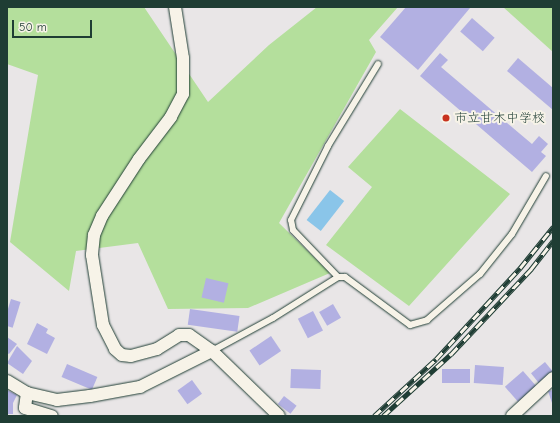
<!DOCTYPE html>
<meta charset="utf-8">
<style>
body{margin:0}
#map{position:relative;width:560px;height:423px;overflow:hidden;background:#e9e6e7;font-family:"Comic Neue","Klee One",sans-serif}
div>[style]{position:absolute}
.green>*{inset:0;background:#b4df9c}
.water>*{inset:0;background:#8ac5e9;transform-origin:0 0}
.building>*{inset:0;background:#b2b0e2;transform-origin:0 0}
.roads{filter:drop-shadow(0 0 1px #1f3d34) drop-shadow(0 0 1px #1f3d34)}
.lane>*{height:6px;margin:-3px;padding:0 3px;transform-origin:3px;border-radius:3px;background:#f7f3e8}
.street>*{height:12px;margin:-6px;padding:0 6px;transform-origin:6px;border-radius:6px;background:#f7f3e8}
.rail>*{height:4.5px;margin-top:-2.25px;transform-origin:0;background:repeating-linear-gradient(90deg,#f7f3e8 0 9px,#1f3d34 0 18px);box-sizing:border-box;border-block:1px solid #1f3d34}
.dots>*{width:11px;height:11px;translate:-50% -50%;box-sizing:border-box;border:2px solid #f7f3e8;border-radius:50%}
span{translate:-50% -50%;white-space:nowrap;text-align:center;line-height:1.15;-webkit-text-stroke:4px #f7f3e8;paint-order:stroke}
.poi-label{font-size:13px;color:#1f3d34}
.left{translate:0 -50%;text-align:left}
.frame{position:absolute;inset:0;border:8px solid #1f3d34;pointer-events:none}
.scale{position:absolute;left:12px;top:20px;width:80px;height:18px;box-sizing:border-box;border:2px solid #1f3d34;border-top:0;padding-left:5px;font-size:12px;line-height:14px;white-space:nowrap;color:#1f3d34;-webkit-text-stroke:3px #f7f3e8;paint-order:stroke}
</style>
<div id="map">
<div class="green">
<i style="clip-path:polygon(7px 7px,144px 7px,208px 102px,269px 45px,317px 7px,398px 7px,369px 40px,376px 52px,279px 223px,330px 273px,248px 308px,168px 309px,138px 243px,76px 251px,69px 291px,10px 242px,38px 75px,7px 64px)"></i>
<i style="clip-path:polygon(503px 7px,553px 7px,553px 52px)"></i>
<i style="clip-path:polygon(400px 109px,510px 194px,409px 306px,326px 245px,372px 187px,348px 167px)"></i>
</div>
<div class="water">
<i style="left:330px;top:190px;width:18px;height:38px;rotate:38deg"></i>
</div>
<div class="building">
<i style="clip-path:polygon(406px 7px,468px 7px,470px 8px,418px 70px,380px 37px)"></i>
<i style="left:472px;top:18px;width:30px;height:18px;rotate:41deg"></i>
<i style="clip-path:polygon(440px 53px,448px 60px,441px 67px,532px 144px,539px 136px,548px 144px,541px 152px,546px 156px,532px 172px,420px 76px)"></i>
<i style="clip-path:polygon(518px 58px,553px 88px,553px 110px,507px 71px)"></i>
<i style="left:206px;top:278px;width:23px;height:20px;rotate:13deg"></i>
<i style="left:11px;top:299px;width:10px;height:27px;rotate:17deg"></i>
<i style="left:333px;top:304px;width:16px;height:16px;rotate:60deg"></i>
<i style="left:190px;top:309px;width:50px;height:16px;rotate:8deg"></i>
<i style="left:313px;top:311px;width:22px;height:17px;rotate:63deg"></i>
<i style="clip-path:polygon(37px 323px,48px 329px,46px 333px,55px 338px,47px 354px,27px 344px)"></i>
<i style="left:271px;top:336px;width:18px;height:26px;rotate:56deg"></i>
<i style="clip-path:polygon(7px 337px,17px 344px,9px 354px,7px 353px)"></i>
<i style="clip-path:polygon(17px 346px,32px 361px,23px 374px,7px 363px)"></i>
<i style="left:545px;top:362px;width:13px;height:18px;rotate:51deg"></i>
<i style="left:67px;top:364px;width:33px;height:14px;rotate:23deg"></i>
<i style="left:475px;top:365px;width:29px;height:18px;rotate:4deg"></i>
<i style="left:291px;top:369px;width:30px;height:19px;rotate:2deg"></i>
<i style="left:442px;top:369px;width:28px;height:14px"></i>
<i style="left:523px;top:371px;width:20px;height:24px;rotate:49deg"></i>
<i style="left:192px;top:380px;width:17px;height:18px;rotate:54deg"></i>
<i style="clip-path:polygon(7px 390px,17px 395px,13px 403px,13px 414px,7px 414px)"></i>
<i style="clip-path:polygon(553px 390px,553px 406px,548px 391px)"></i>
<i style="left:284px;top:396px;width:16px;height:10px;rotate:38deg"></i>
</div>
<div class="roads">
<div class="lane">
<i style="left:338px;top:277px;width:7px"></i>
<i style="left:345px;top:277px;width:81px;rotate:36.4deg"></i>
<i style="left:410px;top:325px;width:18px;rotate:-16deg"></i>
<i style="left:427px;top:320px;width:70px;rotate:-41deg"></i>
<i style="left:480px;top:274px;width:51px;rotate:-51.3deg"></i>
<i style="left:512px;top:234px;width:67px;rotate:-59.6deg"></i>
<i style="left:212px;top:351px;width:69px;rotate:-28.4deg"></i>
<i style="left:273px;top:318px;width:77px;rotate:-32.2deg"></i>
<i style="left:338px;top:277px;width:65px;rotate:-133.8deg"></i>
<i style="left:293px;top:230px;width:10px;rotate:-101deg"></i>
<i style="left:291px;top:220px;width:83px;rotate:-63.4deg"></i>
<i style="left:328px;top:146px;width:96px;rotate:-58.6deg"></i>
</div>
<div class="street">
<i style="left:175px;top:7px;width:52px;rotate:81.1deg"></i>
<i style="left:183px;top:58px;width:36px;rotate:90deg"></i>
<i style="left:183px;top:94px;width:26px;rotate:118deg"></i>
<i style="left:171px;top:117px;width:53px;rotate:127.3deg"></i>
<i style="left:139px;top:159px;width:68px;rotate:123deg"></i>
<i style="left:102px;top:216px;width:21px;rotate:113deg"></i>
<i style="left:94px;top:235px;width:20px;rotate:96deg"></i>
<i style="left:92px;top:255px;width:71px;rotate:81.1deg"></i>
<i style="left:103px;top:325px;width:27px;rotate:63deg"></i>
<i style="left:115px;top:349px;width:9px;rotate:41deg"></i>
<i style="left:122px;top:355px;width:9px;rotate:6deg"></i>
<i style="left:131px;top:356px;width:27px;rotate:-15deg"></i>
<i style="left:157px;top:349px;width:26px;rotate:-32deg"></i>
<i style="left:179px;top:335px;width:10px"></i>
<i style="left:189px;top:335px;width:28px;rotate:35deg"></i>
<i style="left:212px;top:351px;width:93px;rotate:44.1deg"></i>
<i style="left:7px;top:381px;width:23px;rotate:31deg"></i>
<i style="left:27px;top:393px;width:31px;rotate:13deg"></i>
<i style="left:57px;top:400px;width:33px;rotate:-7deg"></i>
<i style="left:90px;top:396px;width:51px;rotate:-10.2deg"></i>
<i style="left:140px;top:387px;width:80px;rotate:-26.6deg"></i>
<i style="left:27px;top:393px;width:15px;rotate:98deg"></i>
<i style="left:25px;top:408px;width:28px;rotate:17deg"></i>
<i style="left:512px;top:416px;width:56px;rotate:-42.8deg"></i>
</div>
</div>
<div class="rail">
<i style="left:374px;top:416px;width:84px;rotate:-42.6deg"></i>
<i style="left:436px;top:359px;width:124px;rotate:-47.3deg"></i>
<i style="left:520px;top:268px;width:53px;rotate:-51.2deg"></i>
<i style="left:383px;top:416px;width:92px;rotate:-42.4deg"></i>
<i style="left:451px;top:354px;width:117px;rotate:-46.7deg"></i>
<i style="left:531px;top:269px;width:36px;rotate:-52deg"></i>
</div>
<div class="dots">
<i style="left:446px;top:118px;background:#c8321e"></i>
</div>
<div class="poi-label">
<span class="left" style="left:454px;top:118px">市立甘木中学校</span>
</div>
<div class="frame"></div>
<div class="scale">50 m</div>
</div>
